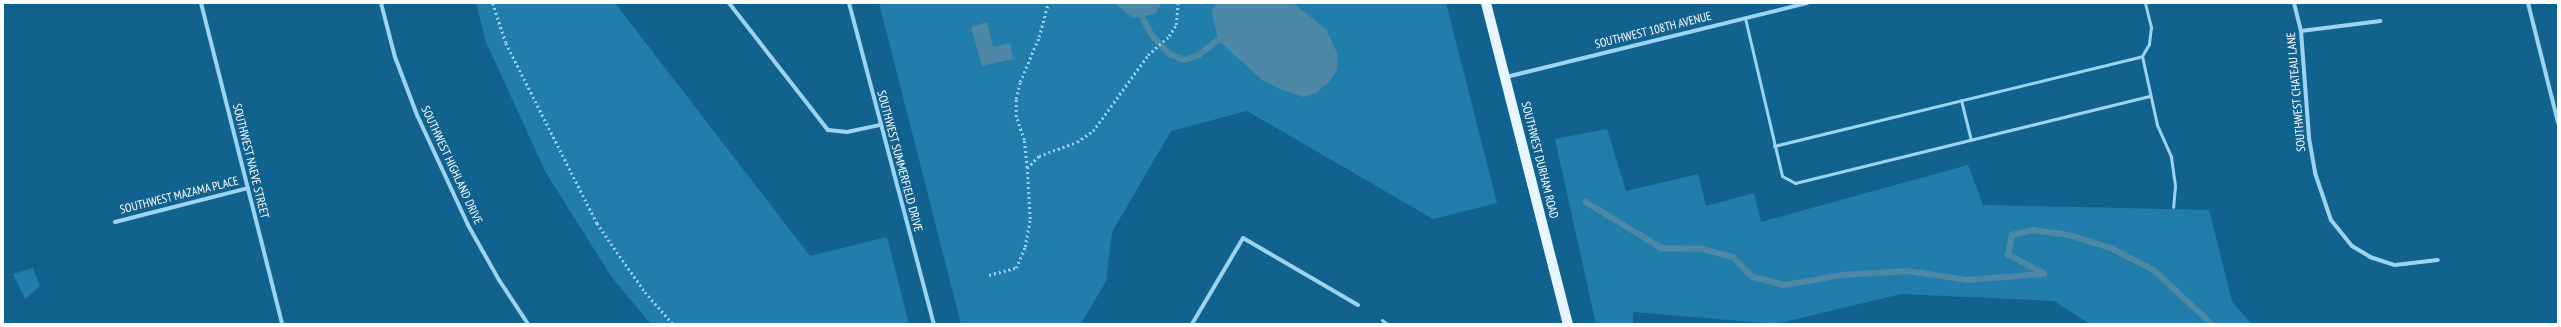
<!DOCTYPE html>
<style>
body{margin:0}
#map{position:relative;width:2561px;height:327px;overflow:hidden;background:#12628f;font-family:"PT Sans Narrow",sans-serif}
div>[style]{position:absolute}
.green>*{inset:0;background:#217dac}
.water>*{inset:0;background:#4e88a7}
.stream>*{height:5.5px;margin:-2.75px;padding:0 2.75px;transform-origin:2.75px;border-radius:2.75px;background:#4e88a7}
.path>*{height:2.5px;margin-top:-1.25px;transform-origin:0;background:repeating-linear-gradient(90deg,#9dd4f2 0 2px,transparent 0 5px)}
.service>*{height:3px;margin:-1.5px;padding:0 1.5px;transform-origin:1.5px;border-radius:1.5px;background:#9dd4f2}
.minor>*{height:4px;margin:-2px;padding:0 2px;transform-origin:2px;border-radius:2px;background:#9dd4f2}
.primary>*{height:10px;margin:-5px;padding:0 5px;transform-origin:5px;border-radius:5px;background:#e7f5ff}
span{translate:-50% -50%;white-space:nowrap;text-align:center;line-height:1.15;-webkit-text-stroke:4px #12628f;paint-order:stroke}
.street-label{font-size:12px;color:#fff}
.frame{position:absolute;inset:0;border:4px solid #fff;pointer-events:none}
</style>
<div id="map">
<div class="green">
<i style="clip-path:polygon(476px 3px,615px 3px,810px 256px,887px 237px,909px 324px,651px 324px,613px 279px,546px 173px,486px 42px)"></i>
<i style="clip-path:polygon(879px 3px,1446px 3px,1497px 203px,1433px 219px,1247px 111px,1171px 131px,1112px 232px,1106px 281px,1081px 324px,961px 324px)"></i>
<i style="clip-path:polygon(1607px 129px,1626px 191px,1698px 174px,1706px 206px,1754px 193px,1761px 222px,1968px 165px,1983px 205px,2209px 210px,2232px 302px,2252px 324px,2090px 324px,2054px 301px,1901px 294px,1776px 324px,1633px 312px,1633px 324px,1596px 324px,1555px 139px)"></i>
<i style="clip-path:polygon(33px 268px,40px 286px,25px 299px,13px 274px)"></i>
</div>
<div class="water">
<i style="clip-path:polygon(1114px 3px,1162px 3px,1155px 14px,1133px 18px)"></i>
<i style="clip-path:polygon(1216px 3px,1293px 3px,1326px 29px,1338px 55px,1337px 70px,1329px 82px,1316px 93px,1303px 97px,1278px 88px,1262px 80px,1218px 40px,1212px 12px)"></i>
<i style="clip-path:polygon(987px 22px,993px 47px,1010px 43px,1013px 59px,982px 66px,971px 27px)"></i>
</div>
<div class="stream">
<i style="left:1142px;top:16px;width:21px;rotate:62deg"></i>
<i style="left:1152px;top:35px;width:26px;rotate:47deg"></i>
<i style="left:1170px;top:54px;width:15px;rotate:23deg"></i>
<i style="left:1184px;top:60px;width:16px;rotate:-18deg"></i>
<i style="left:1199px;top:55px;width:24px;rotate:-38deg"></i>
<i style="left:1586px;top:202px;width:89px;rotate:31.2deg"></i>
<i style="left:1662px;top:248px;width:41px;rotate:1.4deg"></i>
<i style="left:1703px;top:249px;width:31px;rotate:15deg"></i>
<i style="left:1733px;top:257px;width:28px;rotate:45deg"></i>
<i style="left:1753px;top:277px;width:33px;rotate:14deg"></i>
<i style="left:1785px;top:285px;width:58px;rotate:-10deg"></i>
<i style="left:1842px;top:275px;width:67px;rotate:-3.4deg"></i>
<i style="left:1909px;top:271px;width:59px;rotate:8.8deg"></i>
<i style="left:1967px;top:280px;width:77px;rotate:-4.5deg"></i>
<i style="left:2044px;top:274px;width:41px;rotate:-152.2deg"></i>
<i style="left:2008px;top:255px;width:20px;rotate:-79deg"></i>
<i style="left:2012px;top:235px;width:22px;rotate:-13deg"></i>
<i style="left:2033px;top:230px;width:35px;rotate:8deg"></i>
<i style="left:2068px;top:235px;width:45px;rotate:16.8deg"></i>
<i style="left:2111px;top:248px;width:48px;rotate:27.1deg"></i>
<i style="left:2154px;top:270px;width:79px;rotate:43deg"></i>
</div>
<div class="path">
<i style="left:493px;top:3px;width:42px;rotate:72deg"></i>
<i style="left:506px;top:43px;width:202px;rotate:63.2deg"></i>
<i style="left:597px;top:223px;width:84px;rotate:55.2deg"></i>
<i style="left:645px;top:292px;width:43px;rotate:48.8deg"></i>
<i style="left:1027px;top:168px;width:17px;rotate:-45deg"></i>
<i style="left:1039px;top:156px;width:40px;rotate:-20.2deg"></i>
<i style="left:1077px;top:142px;width:19px;rotate:-35deg"></i>
<i style="left:1093px;top:131px;width:94px;rotate:-54.1deg"></i>
<i style="left:1148px;top:55px;width:28px;rotate:-42deg"></i>
<i style="left:1169px;top:36px;width:13px;rotate:-58deg"></i>
<i style="left:1176px;top:25px;width:22px;rotate:-85deg"></i>
<i style="left:989px;top:275px;width:28px;rotate:-15deg"></i>
<i style="left:1016px;top:268px;width:23px;rotate:-67deg"></i>
<i style="left:1025px;top:247px;width:28px;rotate:-80deg"></i>
<i style="left:1030px;top:219px;width:51px;rotate:-93.4deg"></i>
<i style="left:1027px;top:168px;width:28px;rotate:-96deg"></i>
<i style="left:1024px;top:140px;width:24px;rotate:-109deg"></i>
<i style="left:1016px;top:117px;width:18px;rotate:-90deg"></i>
<i style="left:1016px;top:99px;width:17px;rotate:-77deg"></i>
<i style="left:1020px;top:82px;width:49px;rotate:-67.1deg"></i>
<i style="left:1039px;top:37px;width:35px;rotate:-75deg"></i>
</div>
<div class="service">
<i style="left:2145px;top:3px;width:25px;rotate:76deg"></i>
<i style="left:2151px;top:27px;width:17px;rotate:97deg"></i>
<i style="left:2149px;top:44px;width:14px;rotate:120deg"></i>
<i style="left:2142px;top:56px;width:71px;rotate:77.7deg"></i>
<i style="left:2157px;top:125px;width:35px;rotate:66deg"></i>
<i style="left:2171px;top:157px;width:29px;rotate:82deg"></i>
<i style="left:2175px;top:186px;width:21px;rotate:95deg"></i>
<i style="left:1745px;top:18px;width:162px;rotate:76.8deg"></i>
<i style="left:1782px;top:176px;width:15px;rotate:28deg"></i>
<i style="left:1795px;top:183px;width:365px;rotate:-13.8deg"></i>
<i style="left:1961px;top:100px;width:41px;rotate:76deg"></i>
<i style="left:1774px;top:146px;width:379px;rotate:-13.7deg"></i>
<i style="left:1382px;top:320px;width:6px;rotate:39deg"></i>
</div>
<div class="minor">
<i style="left:201px;top:3px;width:331px;rotate:75.8deg"></i>
<i style="left:381px;top:3px;width:56px;rotate:75.5deg"></i>
<i style="left:395px;top:57px;width:62px;rotate:69.2deg"></i>
<i style="left:417px;top:115px;width:121px;rotate:65.1deg"></i>
<i style="left:468px;top:225px;width:63px;rotate:60.6deg"></i>
<i style="left:499px;top:280px;width:53px;rotate:56.6deg"></i>
<i style="left:729px;top:3px;width:161px;rotate:52.1deg"></i>
<i style="left:828px;top:130px;width:19px;rotate:6deg"></i>
<i style="left:847px;top:132px;width:33px;rotate:-12deg"></i>
<i style="left:849px;top:3px;width:332px;rotate:75.2deg"></i>
<i style="left:2294px;top:3px;width:29px;rotate:76deg"></i>
<i style="left:2301px;top:31px;width:107px;rotate:85.7deg"></i>
<i style="left:2309px;top:138px;width:36px;rotate:80deg"></i>
<i style="left:2315px;top:173px;width:50px;rotate:71.2deg"></i>
<i style="left:2331px;top:220px;width:33px;rotate:51deg"></i>
<i style="left:2352px;top:246px;width:21px;rotate:31deg"></i>
<i style="left:2370px;top:257px;width:26px;rotate:18deg"></i>
<i style="left:2395px;top:265px;width:43px;rotate:-6.6deg"></i>
<i style="left:2528px;top:3px;width:123px;rotate:75.9deg"></i>
<i style="left:2301px;top:31px;width:80px;rotate:-7.2deg"></i>
<i style="left:1506px;top:77px;width:310px;rotate:-13.8deg"></i>
<i style="left:115px;top:222px;width:137px;rotate:-14.3deg"></i>
<i style="left:1192px;top:324px;width:100px;rotate:-59.3deg"></i>
<i style="left:1243px;top:238px;width:133px;rotate:30.2deg"></i>
</div>
<div class="primary">
<i style="left:1486px;top:3px;width:331px;rotate:75.7deg"></i>
</div>
<div class="street-label">
<span style="left:1653px;top:30px;rotate:-14deg">SOUTHWEST 108TH AVENUE</span>
<span style="left:2296px;top:92px;rotate:-95deg">SOUTHWEST CHATEAU LANE</span>
<span style="left:1540px;top:160px;rotate:76deg">SOUTHWEST DURHAM ROAD</span>
<span style="left:251px;top:161px;rotate:76deg">SOUTHWEST NAEVE STREET</span>
<span style="left:900px;top:161px;rotate:75deg">SOUTHWEST SUMMERFIELD DRIVE</span>
<span style="left:452px;top:165px;rotate:65deg">SOUTHWEST HIGHLAND DRIVE</span>
<span style="left:179px;top:195px;rotate:-14deg">SOUTHWEST MAZAMA PLACE</span>
</div>
<div class="frame"></div>
</div>
